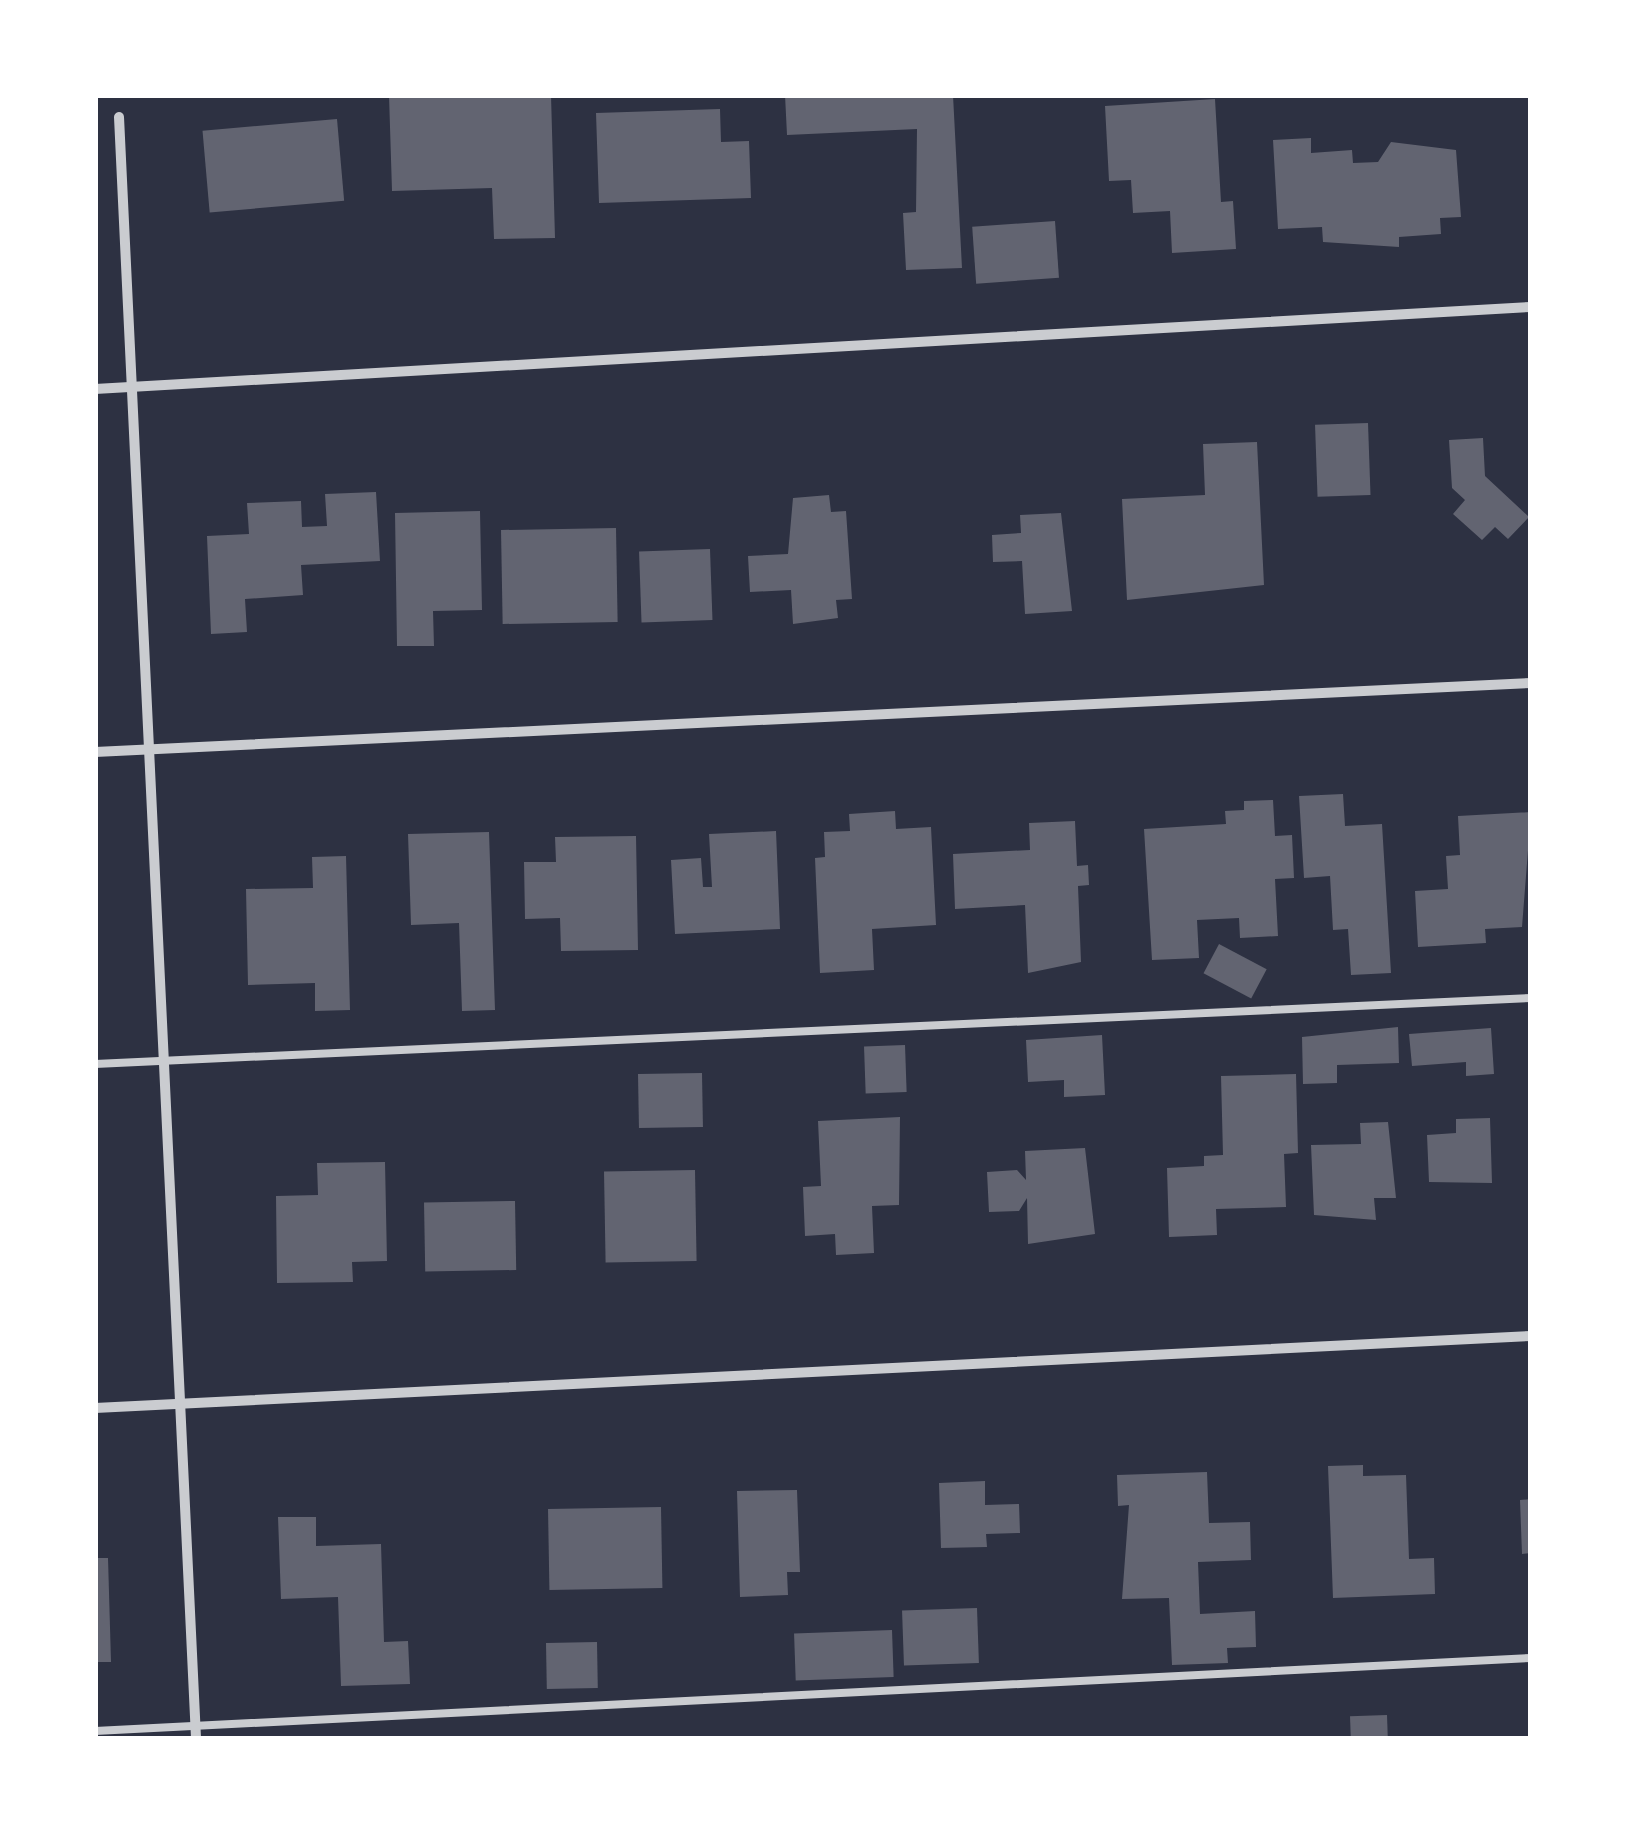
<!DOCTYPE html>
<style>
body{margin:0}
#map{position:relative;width:1626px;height:1834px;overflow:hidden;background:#2d3142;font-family:"Space Grotesk",sans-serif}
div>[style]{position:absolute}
.building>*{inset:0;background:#626471;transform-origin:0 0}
.service>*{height:8px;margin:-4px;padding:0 4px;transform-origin:4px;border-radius:4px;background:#caccd0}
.minor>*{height:10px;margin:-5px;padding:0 5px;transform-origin:5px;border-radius:5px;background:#caccd0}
span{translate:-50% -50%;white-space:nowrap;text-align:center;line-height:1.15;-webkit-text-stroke:10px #fff;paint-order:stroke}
.frame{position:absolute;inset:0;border:98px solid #fff;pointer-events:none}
</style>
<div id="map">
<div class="building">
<i style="clip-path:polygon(389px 95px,551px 95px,555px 238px,494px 239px,492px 188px,392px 191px)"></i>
<i style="clip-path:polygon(785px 95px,953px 95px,962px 268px,906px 270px,903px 213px,916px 212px,917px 129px,787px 135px)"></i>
<i style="clip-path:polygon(1215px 99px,1221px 202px,1233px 201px,1236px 249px,1172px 253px,1170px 211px,1133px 213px,1131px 180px,1109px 181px,1105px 106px)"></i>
<i style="clip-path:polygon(720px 109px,721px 142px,749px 141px,751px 198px,599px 203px,596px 113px)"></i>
<i style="left:337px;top:119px;width:82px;height:135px;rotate:85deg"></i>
<i style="clip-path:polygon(1311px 138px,1311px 153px,1352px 150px,1353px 163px,1378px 162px,1391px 142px,1456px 150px,1461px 217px,1440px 218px,1441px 234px,1399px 237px,1399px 247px,1323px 242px,1322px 227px,1278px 229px,1273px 140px)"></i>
<i style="left:1055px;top:221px;width:57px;height:83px;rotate:86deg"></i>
<i style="left:1368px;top:423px;width:72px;height:53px;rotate:88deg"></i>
<i style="clip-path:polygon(1483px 438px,1485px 476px,1529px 517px,1508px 539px,1495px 527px,1482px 540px,1453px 514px,1465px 500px,1452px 488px,1449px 440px)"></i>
<i style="clip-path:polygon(1257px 442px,1264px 585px,1127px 600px,1122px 499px,1205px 495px,1203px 444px)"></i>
<i style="clip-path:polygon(376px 492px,380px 561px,301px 565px,303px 595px,245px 599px,247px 632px,211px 634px,207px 536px,249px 534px,247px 503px,301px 501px,302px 527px,327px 526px,325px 494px)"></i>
<i style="clip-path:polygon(829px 495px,831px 512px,846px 511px,852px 599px,836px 600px,838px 618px,793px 624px,791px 590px,750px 592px,748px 556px,788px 554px,793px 498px)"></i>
<i style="clip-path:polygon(480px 511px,482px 610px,433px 611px,434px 646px,397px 646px,395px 513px)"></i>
<i style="clip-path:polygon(1061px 513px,1072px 611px,1025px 614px,1022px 561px,993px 562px,992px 535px,1021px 533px,1020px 515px)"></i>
<i style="left:616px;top:528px;width:94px;height:115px;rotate:89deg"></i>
<i style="left:710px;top:549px;width:71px;height:71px;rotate:88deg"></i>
<i style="clip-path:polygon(1343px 794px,1345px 826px,1382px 824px,1391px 973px,1351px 975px,1348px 929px,1333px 930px,1330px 876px,1304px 878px,1299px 796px)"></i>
<i style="clip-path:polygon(1273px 800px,1275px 836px,1292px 835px,1294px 878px,1275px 879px,1278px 936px,1240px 938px,1239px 918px,1197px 920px,1199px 958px,1152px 960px,1144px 829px,1226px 824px,1225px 811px,1244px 810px,1244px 801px)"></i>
<i style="clip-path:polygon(895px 811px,896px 829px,931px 827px,936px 925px,872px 929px,874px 970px,820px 973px,815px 858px,825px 857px,824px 832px,850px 831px,849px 814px)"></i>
<i style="clip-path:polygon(1531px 812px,1522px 927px,1485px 929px,1486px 943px,1418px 947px,1415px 891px,1448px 889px,1446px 856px,1460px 855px,1458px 816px)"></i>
<i style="clip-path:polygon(1075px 821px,1077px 866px,1088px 865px,1089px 885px,1078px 886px,1081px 962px,1028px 973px,1025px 905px,955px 909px,953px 854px,1030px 850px,1029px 823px)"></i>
<i style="clip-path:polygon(776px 831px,780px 929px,675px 934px,671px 860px,701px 858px,703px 887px,712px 887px,709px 834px)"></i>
<i style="clip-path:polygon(489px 832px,495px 1010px,462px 1011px,459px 923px,411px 925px,408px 834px)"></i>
<i style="clip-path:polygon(636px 836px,638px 950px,561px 951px,560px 918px,525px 919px,524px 862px,556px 862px,555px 837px)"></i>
<i style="clip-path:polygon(346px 856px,350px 1010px,315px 1011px,315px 983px,248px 985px,246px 889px,313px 888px,312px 857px)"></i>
<i style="left:1219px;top:944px;width:54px;height:33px;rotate:28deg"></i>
<i style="clip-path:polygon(1398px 1027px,1399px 1063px,1337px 1065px,1337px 1083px,1303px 1084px,1302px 1037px)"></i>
<i style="clip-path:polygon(1491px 1028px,1494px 1074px,1466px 1076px,1466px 1062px,1412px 1066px,1409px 1034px)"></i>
<i style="clip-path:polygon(1102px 1035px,1105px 1095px,1064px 1097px,1064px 1080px,1028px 1082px,1026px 1040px)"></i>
<i style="left:905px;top:1045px;width:47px;height:41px;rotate:88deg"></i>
<i style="left:702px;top:1073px;width:54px;height:64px;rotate:89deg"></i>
<i style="clip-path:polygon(1296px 1074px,1298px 1153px,1284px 1154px,1286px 1207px,1216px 1209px,1217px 1235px,1169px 1237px,1167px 1168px,1204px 1166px,1204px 1156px,1223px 1155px,1221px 1076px)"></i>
<i style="clip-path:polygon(900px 1117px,899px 1205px,872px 1206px,874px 1253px,836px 1255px,835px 1234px,805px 1236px,803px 1187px,821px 1186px,818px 1121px)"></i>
<i style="clip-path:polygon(1490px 1118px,1492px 1183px,1429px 1182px,1427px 1135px,1456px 1133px,1456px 1119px)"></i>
<i style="clip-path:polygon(1388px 1122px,1396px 1198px,1374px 1198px,1376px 1220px,1314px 1215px,1311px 1145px,1361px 1144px,1360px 1123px)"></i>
<i style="clip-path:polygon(1085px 1148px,1095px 1234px,1028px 1244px,1027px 1198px,1019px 1211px,989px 1212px,987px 1172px,1017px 1170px,1026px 1180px,1025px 1151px)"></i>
<i style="clip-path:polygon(385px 1162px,387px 1261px,352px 1262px,353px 1282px,277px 1283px,276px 1196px,318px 1195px,317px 1163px)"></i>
<i style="left:695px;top:1170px;width:91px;height:91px;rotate:89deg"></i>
<i style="left:515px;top:1201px;width:69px;height:91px;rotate:89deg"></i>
<i style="clip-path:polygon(1363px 1465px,1363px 1476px,1406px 1475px,1409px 1559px,1434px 1558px,1435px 1594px,1333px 1598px,1328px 1466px)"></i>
<i style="clip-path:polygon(1207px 1472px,1209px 1523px,1250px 1522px,1251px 1560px,1198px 1562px,1200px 1614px,1255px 1611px,1256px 1647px,1227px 1648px,1228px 1663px,1172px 1665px,1169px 1598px,1122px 1599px,1129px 1505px,1118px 1506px,1117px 1475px)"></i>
<i style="clip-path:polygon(985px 1481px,985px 1505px,1019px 1504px,1020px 1533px,986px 1534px,987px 1547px,941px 1548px,939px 1483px)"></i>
<i style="clip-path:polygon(797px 1490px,800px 1572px,787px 1572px,788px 1595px,740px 1597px,737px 1491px)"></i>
<i style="clip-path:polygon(1531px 1499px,1531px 1553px,1522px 1554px,1520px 1500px)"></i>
<i style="left:661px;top:1507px;width:81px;height:113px;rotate:89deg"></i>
<i style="clip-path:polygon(278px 1517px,316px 1517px,316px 1546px,381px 1544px,384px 1642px,408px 1641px,410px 1684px,341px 1686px,338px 1597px,281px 1599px)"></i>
<i style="clip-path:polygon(95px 1558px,108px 1558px,111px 1662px,95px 1662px)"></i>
<i style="left:977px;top:1608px;width:55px;height:75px;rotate:88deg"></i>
<i style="left:892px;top:1630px;width:47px;height:98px;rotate:88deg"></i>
<i style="left:597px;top:1642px;width:46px;height:51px;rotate:89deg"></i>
<i style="left:1387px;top:1715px;width:24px;height:37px;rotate:88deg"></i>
</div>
<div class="service">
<i style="left:95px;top:1064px;width:1438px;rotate:-2.63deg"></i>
<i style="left:95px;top:1731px;width:1438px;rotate:-2.91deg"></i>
</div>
<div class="minor">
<i style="left:119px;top:117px;width:1624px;rotate:87.28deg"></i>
<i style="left:95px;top:389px;width:1438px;rotate:-3.27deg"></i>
<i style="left:95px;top:752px;width:1438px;rotate:-2.75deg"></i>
<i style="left:95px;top:1408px;width:1438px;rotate:-2.87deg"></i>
</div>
<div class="frame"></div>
</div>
